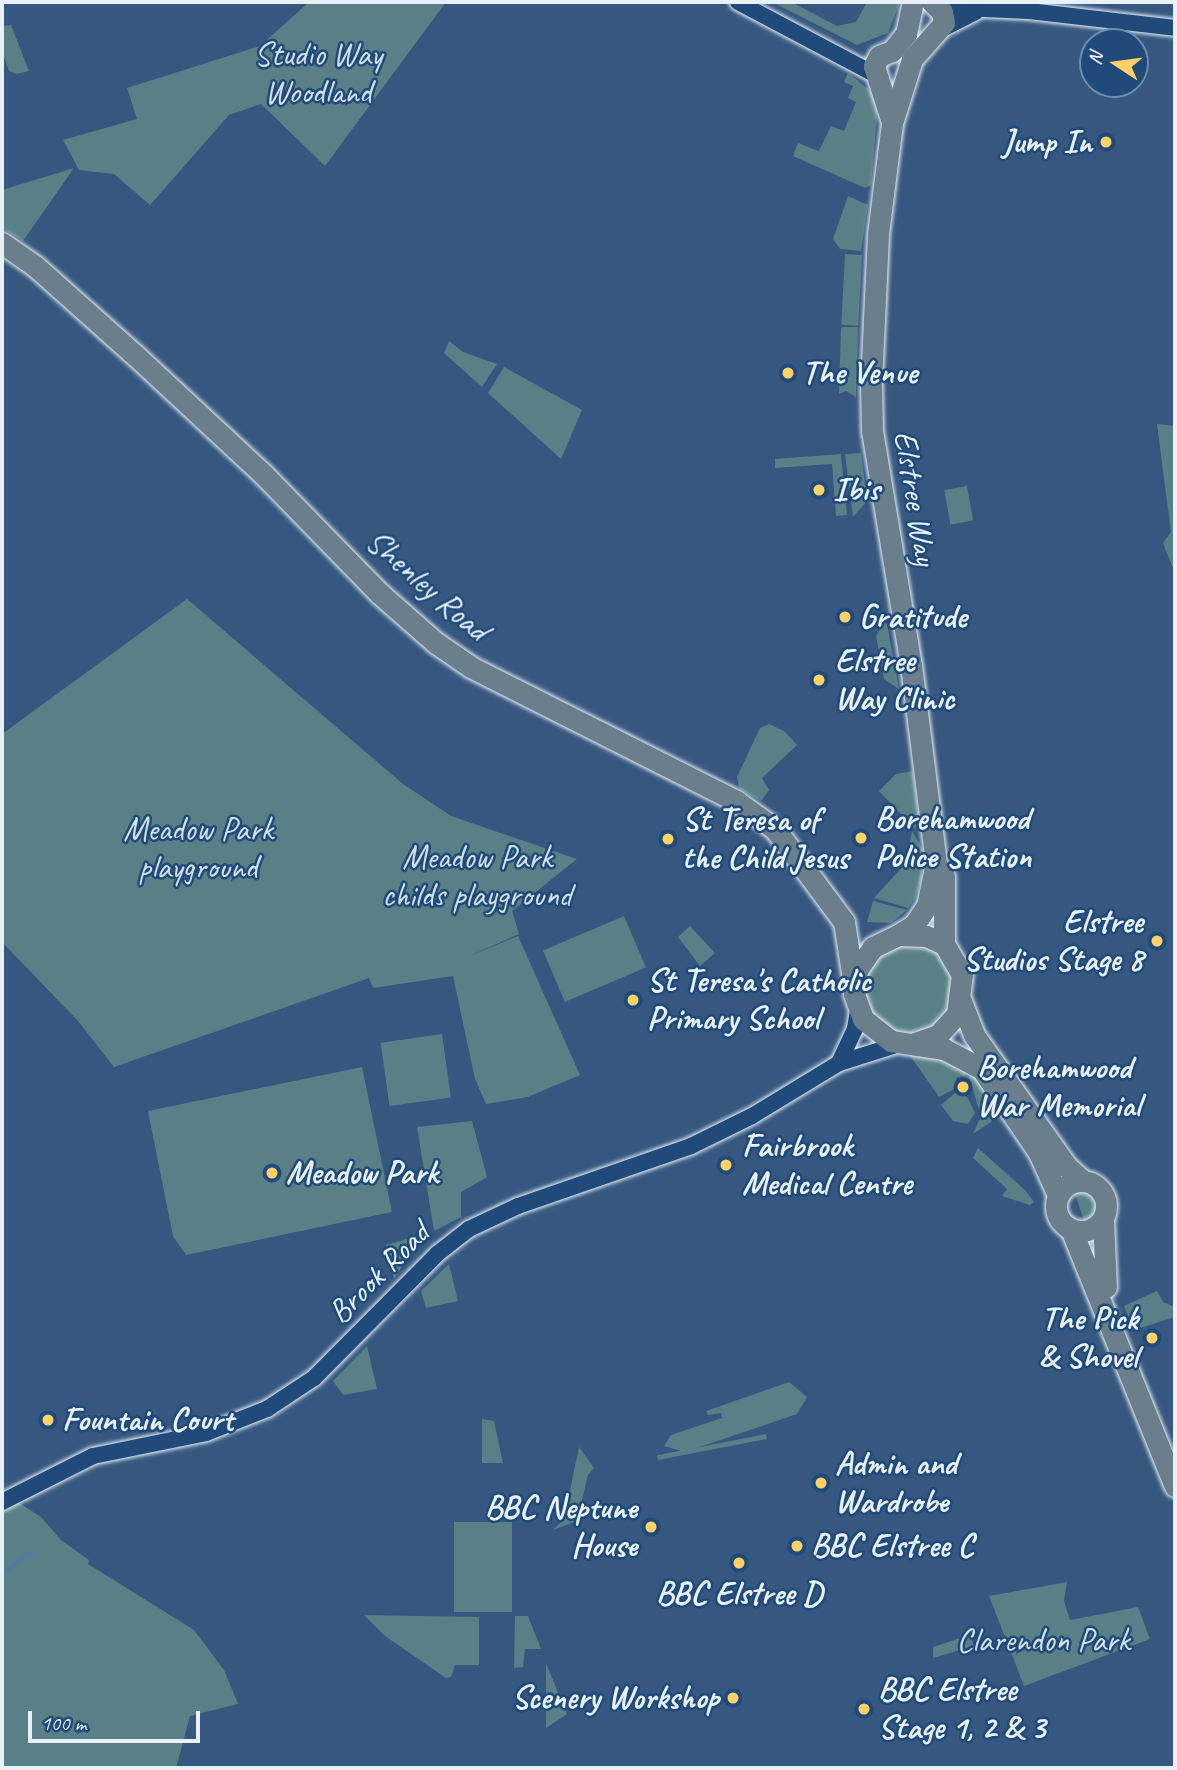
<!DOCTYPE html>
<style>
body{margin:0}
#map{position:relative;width:1177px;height:1770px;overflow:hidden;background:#36577f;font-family:Caveat,sans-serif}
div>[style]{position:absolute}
.green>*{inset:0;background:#588086;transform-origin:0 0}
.round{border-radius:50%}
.stream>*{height:3.5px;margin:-1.75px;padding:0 1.75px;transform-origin:1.75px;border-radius:1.75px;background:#517aa6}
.roads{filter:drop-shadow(0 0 2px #e8f1f8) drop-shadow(0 0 2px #e8f1f8)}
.minor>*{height:16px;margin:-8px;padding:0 8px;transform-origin:8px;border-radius:8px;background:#1f4a7a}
.major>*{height:21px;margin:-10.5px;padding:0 10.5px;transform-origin:10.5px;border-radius:10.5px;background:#6b7e8b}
.major>.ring{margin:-10.5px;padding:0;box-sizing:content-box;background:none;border:21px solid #6b7e8b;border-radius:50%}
.dots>*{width:19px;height:19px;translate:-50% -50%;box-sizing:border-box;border:4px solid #1f4a7a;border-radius:50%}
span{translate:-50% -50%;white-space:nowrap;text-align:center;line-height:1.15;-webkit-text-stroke:5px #1f4a7a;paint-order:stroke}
.park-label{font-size:33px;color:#d2e0e7}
.poi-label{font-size:33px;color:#e8f1f8;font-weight:700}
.right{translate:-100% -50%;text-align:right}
.left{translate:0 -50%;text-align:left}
.street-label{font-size:33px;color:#e8f1f8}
.frame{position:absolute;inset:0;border:4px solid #e8f1f8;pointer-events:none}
.north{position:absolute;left:1079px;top:28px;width:70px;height:70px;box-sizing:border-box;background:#1f4a7a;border:2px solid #6f8dac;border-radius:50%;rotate:283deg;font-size:19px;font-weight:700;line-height:28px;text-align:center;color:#e8f1f8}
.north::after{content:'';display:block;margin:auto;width:24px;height:32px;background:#ffd166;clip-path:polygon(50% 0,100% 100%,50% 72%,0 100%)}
.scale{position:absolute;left:28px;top:1711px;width:172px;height:32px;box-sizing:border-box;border:4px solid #e8f1f8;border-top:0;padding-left:9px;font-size:21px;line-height:24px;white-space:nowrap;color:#e8f1f8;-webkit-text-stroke:5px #1f4a7a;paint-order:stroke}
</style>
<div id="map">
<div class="green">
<i style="clip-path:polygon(309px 2px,446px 2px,325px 166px,261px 104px,229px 115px,150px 205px,114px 174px,79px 170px,63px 140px,137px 119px,127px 88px,260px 46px)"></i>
<i style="clip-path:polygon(772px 2px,791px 2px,837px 26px,856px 22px,867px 2px,900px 2px,888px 33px,857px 45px)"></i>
<i style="clip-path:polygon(11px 25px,29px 71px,16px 74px,9px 71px,2px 52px,2px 26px)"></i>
<i style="clip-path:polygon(848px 73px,872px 92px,878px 105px,871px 185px,865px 188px,793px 156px,798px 143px,819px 151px,831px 126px,844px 131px,856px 102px,848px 98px,853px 86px,844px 82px)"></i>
<i style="clip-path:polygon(74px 168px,23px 241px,2px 228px,2px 190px)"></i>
<i style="clip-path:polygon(848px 196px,868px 205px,861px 251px,840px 249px,833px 239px)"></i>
<i style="left:845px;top:254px;width:17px;height:71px;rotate:3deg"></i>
<i style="clip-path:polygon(841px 327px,858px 327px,856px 397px,846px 391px,839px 394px)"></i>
<i style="clip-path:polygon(449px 341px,463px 352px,497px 364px,482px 387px,444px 353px)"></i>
<i style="clip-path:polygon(504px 367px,582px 410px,561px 459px,488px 393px)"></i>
<i style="clip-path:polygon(1157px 424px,1175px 426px,1175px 573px,1163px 543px,1171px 532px)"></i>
<i style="clip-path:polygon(861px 453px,867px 501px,853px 517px,845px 454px)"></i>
<i style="clip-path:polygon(841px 454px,847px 515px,836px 516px,832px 464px,775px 468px,775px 459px)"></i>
<i style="left:967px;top:486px;width:35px;height:23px;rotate:80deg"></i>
<i style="clip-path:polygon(187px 599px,403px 784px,451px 816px,577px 859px,512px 911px,519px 934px,467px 957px,518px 936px,580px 1075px,528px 1097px,486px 1104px,475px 1079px,453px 976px,373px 988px,369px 978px,114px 1067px,78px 1021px,2px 942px,2px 734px)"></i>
<i style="clip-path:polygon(884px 622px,887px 624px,899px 689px,884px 679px,876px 636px)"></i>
<i style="clip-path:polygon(769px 724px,784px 731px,797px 745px,762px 778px,769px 790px,761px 801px,739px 788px,737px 777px,760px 728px)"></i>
<i style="clip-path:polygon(913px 771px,918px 814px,915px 829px,879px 791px,896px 774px)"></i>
<i style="clip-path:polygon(912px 831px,923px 850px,922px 878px,914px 900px,908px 908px,874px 898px,906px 863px)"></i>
<i style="clip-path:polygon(873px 901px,907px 910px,891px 923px,867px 922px)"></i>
<i style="left:624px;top:916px;width:56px;height:88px;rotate:67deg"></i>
<i style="clip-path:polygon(690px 926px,715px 953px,700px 966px,678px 937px)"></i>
<i class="round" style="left:864px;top:943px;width:90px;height:90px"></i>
<i style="left:442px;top:1034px;width:64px;height:62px;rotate:82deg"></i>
<i style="clip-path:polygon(909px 1054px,942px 1057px,968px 1068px,965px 1076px,957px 1077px,954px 1089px,939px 1097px)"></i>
<i style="clip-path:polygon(362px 1067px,392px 1212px,186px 1255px,173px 1236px,148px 1111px)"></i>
<i style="clip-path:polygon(975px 1073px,998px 1110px,991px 1122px,973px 1134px,981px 1116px,969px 1077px)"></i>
<i style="clip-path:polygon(955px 1093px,967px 1097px,975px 1113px,968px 1124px,953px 1121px,941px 1105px)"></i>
<i style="clip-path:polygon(472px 1121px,487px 1177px,461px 1192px,461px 1217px,434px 1231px,417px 1127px)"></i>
<i style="clip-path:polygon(978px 1148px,1025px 1190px,1034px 1202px,1030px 1205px,1002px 1196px,1007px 1189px,973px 1158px)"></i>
<i style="clip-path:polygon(1086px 1189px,1097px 1204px,1094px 1216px,1084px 1221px,1074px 1191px)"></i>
<i style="clip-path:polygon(407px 1239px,416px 1244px,394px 1279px,386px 1245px)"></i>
<i style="clip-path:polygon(449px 1264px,458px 1301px,426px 1308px,421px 1291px)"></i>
<i style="clip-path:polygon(1157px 1291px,1163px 1302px,1175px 1307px,1175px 1317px,1134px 1330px,1124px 1306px)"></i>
<i style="clip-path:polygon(367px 1346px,377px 1389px,343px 1395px,333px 1381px)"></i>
<i style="clip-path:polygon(789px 1382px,807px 1397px,797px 1414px,685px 1452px,664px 1446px,671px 1435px,722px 1418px,721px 1413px,708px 1415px,706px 1411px)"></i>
<i style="clip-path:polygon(482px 1419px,494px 1421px,503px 1463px,482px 1463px)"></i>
<i style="left:766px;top:1434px;width:5px;height:111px;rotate:79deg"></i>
<i style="clip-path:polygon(579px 1447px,594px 1468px,588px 1475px,577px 1521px,553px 1530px,564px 1519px)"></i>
<i style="clip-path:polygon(16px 1501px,41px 1517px,61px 1540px,89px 1560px,88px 1564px,194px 1630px,224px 1670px,238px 1704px,190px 1716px,176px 1768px,2px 1768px,2px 1509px)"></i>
<i style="left:454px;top:1522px;width:58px;height:90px"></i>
<i style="clip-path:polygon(1067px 1582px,1064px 1601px,1070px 1620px,1138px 1607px,1150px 1639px,1024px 1686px,989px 1596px)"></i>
<i style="clip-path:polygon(364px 1615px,479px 1617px,479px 1665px,455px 1665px,451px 1677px,446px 1678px,385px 1636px)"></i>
<i style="clip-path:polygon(515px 1616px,528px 1616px,541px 1649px,525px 1649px,523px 1667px,514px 1668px)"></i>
<i style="clip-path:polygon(970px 1635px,974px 1646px,933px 1658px,933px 1647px)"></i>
<i style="clip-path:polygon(546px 1663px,567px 1714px,546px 1728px)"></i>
</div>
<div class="stream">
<i style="left:2px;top:1574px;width:36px;rotate:-37deg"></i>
</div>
<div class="roads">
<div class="minor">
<i style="left:738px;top:2px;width:156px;rotate:27.9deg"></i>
<i style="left:939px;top:7px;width:90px;rotate:2.5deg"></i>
<i style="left:1029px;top:11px;width:147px;rotate:6.6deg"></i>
<i style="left:942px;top:29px;width:39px;rotate:-27deg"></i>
<i style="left:839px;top:1063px;width:38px;rotate:-65deg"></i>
<i style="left:855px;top:1029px;width:20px;rotate:-81deg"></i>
<i style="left:2px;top:1502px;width:102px;rotate:-26.8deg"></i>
<i style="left:93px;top:1456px;width:115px;rotate:-11.5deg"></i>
<i style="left:206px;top:1433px;width:66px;rotate:-21.5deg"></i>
<i style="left:267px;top:1409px;width:56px;rotate:-33.4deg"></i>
<i style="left:314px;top:1378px;width:175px;rotate:-45.2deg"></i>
<i style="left:437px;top:1254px;width:41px;rotate:-38deg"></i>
<i style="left:469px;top:1229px;width:54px;rotate:-25.1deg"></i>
<i style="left:518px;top:1206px;width:183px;rotate:-19.1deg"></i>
<i style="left:691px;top:1146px;width:68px;rotate:-26.2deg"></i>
<i style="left:752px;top:1116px;width:102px;rotate:-31.3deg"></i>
<i style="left:839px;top:1063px;width:67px;rotate:-17.4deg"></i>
</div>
<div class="major">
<i style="left:891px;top:119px;width:56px;rotate:-107.8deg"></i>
<i style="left:874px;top:66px;width:11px;rotate:-63deg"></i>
<i style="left:879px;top:56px;width:14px;rotate:-21deg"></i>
<i style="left:892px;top:51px;width:22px;rotate:-51deg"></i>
<i style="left:906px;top:34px;width:33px;rotate:-78deg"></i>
<i style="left:2px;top:243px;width:40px;rotate:34.9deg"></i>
<i style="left:35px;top:266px;width:135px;rotate:41.7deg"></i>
<i style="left:136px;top:356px;width:173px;rotate:42.9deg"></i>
<i style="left:263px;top:474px;width:166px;rotate:45.7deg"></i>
<i style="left:379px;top:593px;width:76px;rotate:41.3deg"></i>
<i style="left:436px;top:643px;width:42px;rotate:34.4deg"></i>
<i style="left:471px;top:667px;width:297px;rotate:26.8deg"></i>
<i style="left:736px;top:801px;width:48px;rotate:35.7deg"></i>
<i style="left:775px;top:829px;width:116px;rotate:53.4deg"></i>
<i style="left:844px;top:922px;width:64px;rotate:81deg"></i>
<i style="left:898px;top:935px;width:19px;rotate:-32deg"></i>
<i style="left:914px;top:925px;width:23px;rotate:-56deg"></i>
<i style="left:927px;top:906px;width:44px;rotate:-78.2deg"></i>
<i style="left:936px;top:863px;width:199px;rotate:-97.2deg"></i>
<i style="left:911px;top:666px;width:238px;rotate:-99.4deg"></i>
<i style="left:872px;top:431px;width:48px;rotate:-91.2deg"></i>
<i style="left:871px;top:383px;width:149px;rotate:-87.3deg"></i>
<i style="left:878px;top:234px;width:112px;rotate:-82.8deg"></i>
<i style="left:892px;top:123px;width:67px;rotate:-72.6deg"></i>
<i style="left:912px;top:59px;width:48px;rotate:-48.4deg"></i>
<i style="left:944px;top:23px;width:11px;rotate:-100deg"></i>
<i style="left:942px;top:12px;width:14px;rotate:-135deg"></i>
<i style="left:944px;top:944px;width:68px;rotate:-90deg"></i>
<i style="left:961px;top:1001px;width:36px;rotate:69deg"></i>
<i style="left:974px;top:1035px;width:161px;rotate:54.8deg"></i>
<i style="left:1067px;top:1167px;width:20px;rotate:41deg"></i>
<i style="left:915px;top:1043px;width:24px;rotate:-19deg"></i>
<i style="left:938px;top:1035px;width:28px;rotate:-48deg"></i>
<i style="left:957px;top:1014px;width:39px;rotate:-83deg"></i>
<i style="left:962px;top:975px;width:36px;rotate:-120deg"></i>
<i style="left:944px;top:944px;width:20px;rotate:-156deg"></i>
<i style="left:926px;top:936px;width:28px;rotate:-178deg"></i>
<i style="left:898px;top:935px;width:28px;rotate:154deg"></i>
<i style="left:873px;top:947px;width:28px;rotate:125deg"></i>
<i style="left:857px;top:970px;width:24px;rotate:97deg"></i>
<i style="left:854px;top:994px;width:27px;rotate:70deg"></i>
<i style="left:863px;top:1019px;width:36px;rotate:38deg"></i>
<i style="left:891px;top:1041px;width:54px;rotate:8.6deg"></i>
<i style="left:944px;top:1049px;width:43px;rotate:27.8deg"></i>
<i style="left:982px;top:1069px;width:99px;rotate:55.7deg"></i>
<i style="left:1038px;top:1151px;width:48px;rotate:65.6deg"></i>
<i class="ring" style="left:1056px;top:1181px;width:29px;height:29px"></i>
<i style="left:1103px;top:1219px;width:68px;rotate:87.5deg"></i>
<i style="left:1071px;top:1229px;width:277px;rotate:68deg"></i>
</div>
</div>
<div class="dots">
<i style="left:1106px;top:142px;background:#ffd166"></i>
<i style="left:788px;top:373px;background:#ffd166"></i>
<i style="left:819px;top:490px;background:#ffd166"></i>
<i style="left:845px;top:617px;background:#ffd166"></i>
<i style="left:819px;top:680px;background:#ffd166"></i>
<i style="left:861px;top:838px;background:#ffd166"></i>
<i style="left:668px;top:839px;background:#ffd166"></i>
<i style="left:1157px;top:941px;background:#ffd166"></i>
<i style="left:633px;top:1000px;background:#ffd166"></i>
<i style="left:963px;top:1087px;background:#ffd166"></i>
<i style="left:726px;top:1165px;background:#ffd166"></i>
<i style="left:272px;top:1173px;background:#ffd166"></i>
<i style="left:1152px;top:1338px;background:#ffd166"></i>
<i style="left:48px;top:1420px;background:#ffd166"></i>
<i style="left:821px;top:1483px;background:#ffd166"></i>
<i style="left:651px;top:1527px;background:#ffd166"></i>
<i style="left:797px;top:1546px;background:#ffd166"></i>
<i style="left:739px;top:1563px;background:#ffd166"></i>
<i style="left:733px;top:1698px;background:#ffd166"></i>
<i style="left:864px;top:1709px;background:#ffd166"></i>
</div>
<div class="park-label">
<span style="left:318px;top:74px">Studio Way<br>Woodland</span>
<span style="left:198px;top:849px">Meadow Park<br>playground</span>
<span style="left:477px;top:877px">Meadow Park<br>childs playground</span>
<span style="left:1043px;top:1641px">Clarendon Park</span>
</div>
<div class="poi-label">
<span class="right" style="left:1092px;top:142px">Jump In</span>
<span class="left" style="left:802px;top:373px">The Venue</span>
<span class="left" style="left:833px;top:490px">Ibis</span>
<span class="left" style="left:859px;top:617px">Gratitude</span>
<span class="left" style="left:835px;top:680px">Elstree<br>Way Clinic</span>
<span class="left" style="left:875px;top:838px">Borehamwood<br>Police Station</span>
<span class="left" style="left:682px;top:839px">St Teresa of<br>the Child Jesus</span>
<span class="right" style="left:1143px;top:941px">Elstree<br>Studios Stage 8</span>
<span class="left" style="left:647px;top:1000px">St Teresa's Catholic<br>Primary School</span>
<span class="left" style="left:977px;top:1087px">Borehamwood<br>War Memorial</span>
<span class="left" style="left:742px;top:1165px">Fairbrook<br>Medical Centre</span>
<span class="left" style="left:286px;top:1173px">Meadow Park</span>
<span class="right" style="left:1138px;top:1338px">The Pick<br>&amp; Shovel</span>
<span class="left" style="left:62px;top:1420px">Fountain Court</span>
<span class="left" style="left:835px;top:1483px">Admin and<br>Wardrobe</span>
<span class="right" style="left:637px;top:1527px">BBC Neptune<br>House</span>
<span class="left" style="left:811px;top:1546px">BBC Elstree C</span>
<span style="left:739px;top:1594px">BBC Elstree D</span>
<span class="left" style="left:878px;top:1709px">BBC Elstree<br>Stage 1, 2 &amp; 3</span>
<span class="right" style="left:719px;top:1698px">Scenery Workshop</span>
</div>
<div class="street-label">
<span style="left:915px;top:498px;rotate:81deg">Elstree Way</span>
<span style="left:427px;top:586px;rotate:41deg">Shenley Road</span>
<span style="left:379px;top:1273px;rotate:-45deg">Brook Road</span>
</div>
<div class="frame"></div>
<div class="north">N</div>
<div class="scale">100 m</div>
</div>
